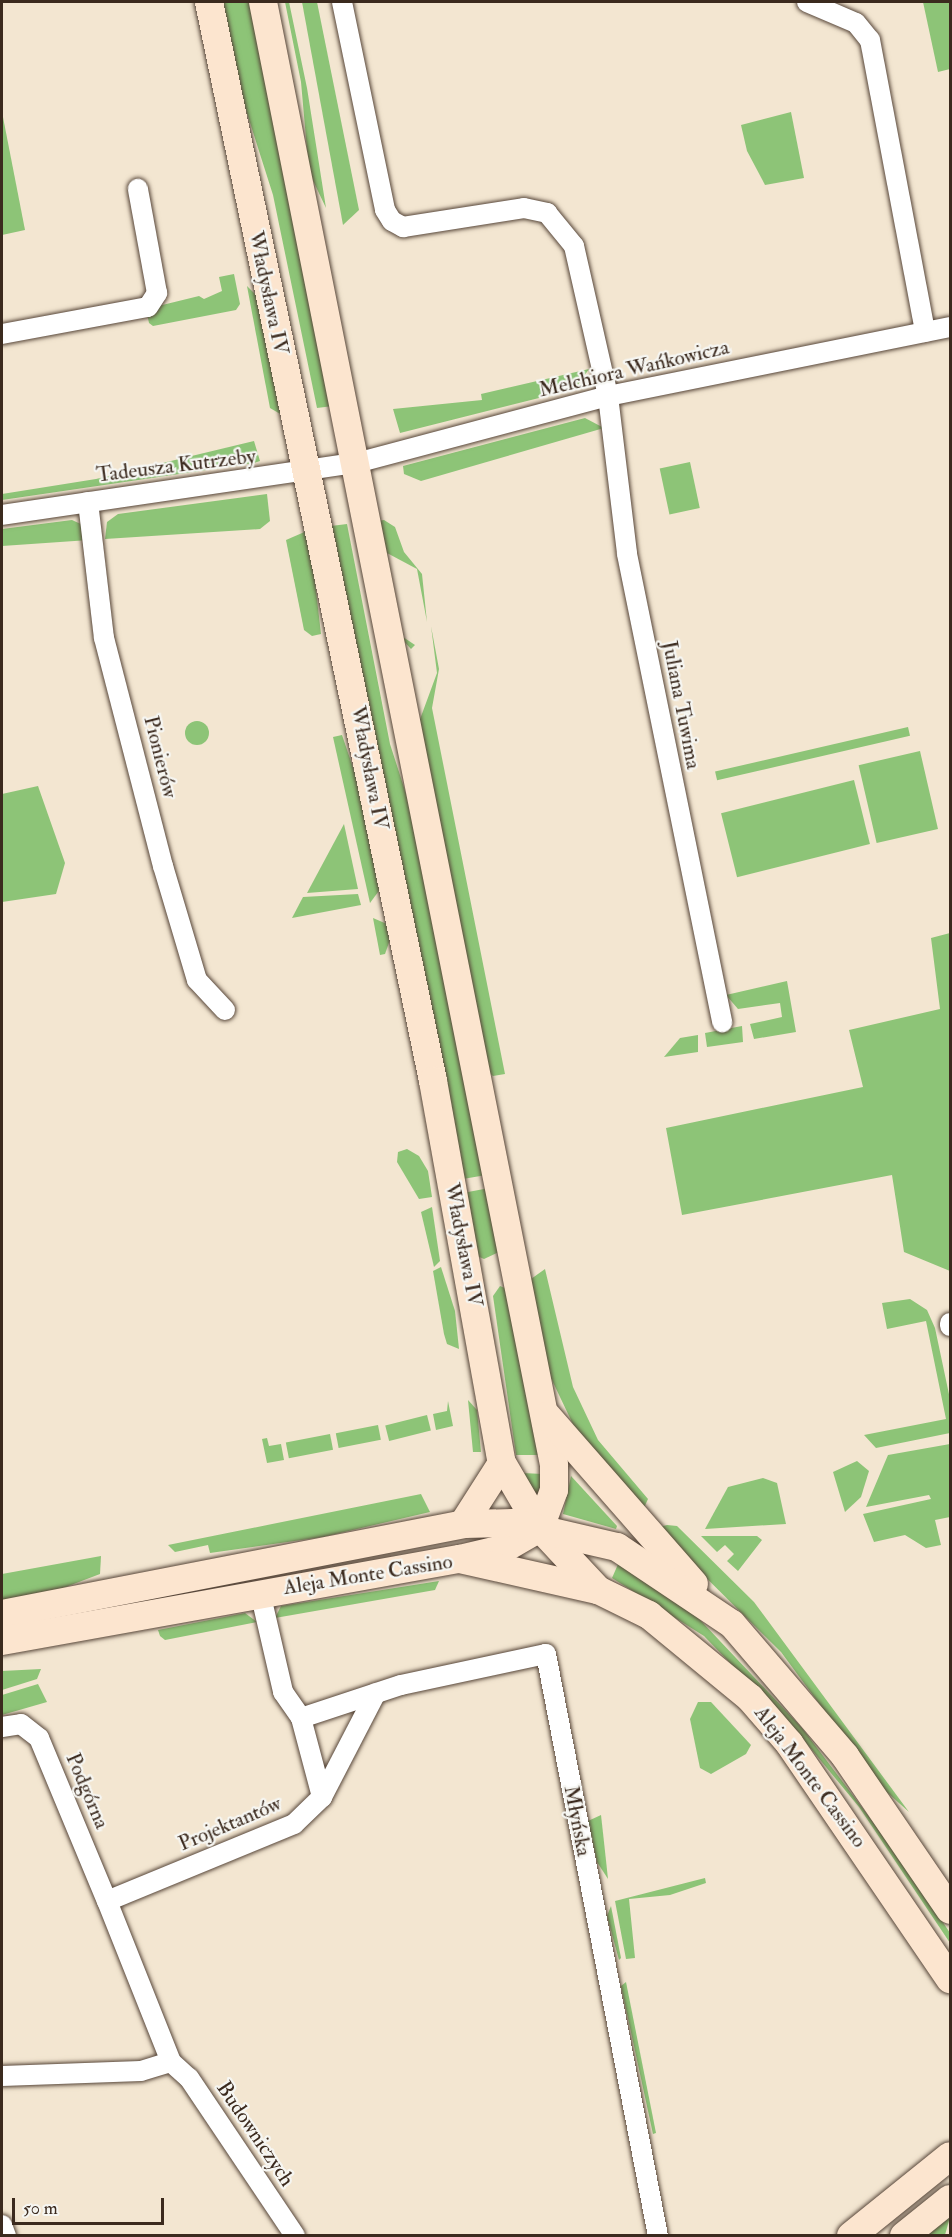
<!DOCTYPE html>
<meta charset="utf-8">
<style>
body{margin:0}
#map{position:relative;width:952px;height:2237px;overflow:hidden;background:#f3e6d1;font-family:"IM FELL Double Pica",serif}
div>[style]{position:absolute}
.green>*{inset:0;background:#8dc477;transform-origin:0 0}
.round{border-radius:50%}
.roads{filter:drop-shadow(0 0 2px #574639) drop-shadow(0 0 2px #574639)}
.street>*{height:20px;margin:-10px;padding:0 10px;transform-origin:10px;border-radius:10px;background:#fff}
.secondary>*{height:28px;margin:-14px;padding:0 14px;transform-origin:14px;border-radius:14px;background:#fce5cf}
span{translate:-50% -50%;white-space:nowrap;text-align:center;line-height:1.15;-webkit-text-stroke:4.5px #f6f6f2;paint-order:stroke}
.street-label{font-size:21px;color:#3b2a1e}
.frame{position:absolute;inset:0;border:3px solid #3b2a1e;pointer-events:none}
.scale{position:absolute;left:12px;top:2198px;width:152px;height:27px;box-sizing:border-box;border:3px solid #3b2a1e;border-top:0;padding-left:8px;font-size:18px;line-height:21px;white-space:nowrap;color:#3b2a1e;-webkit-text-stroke:4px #f6f6f2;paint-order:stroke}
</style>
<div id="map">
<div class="green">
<i style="clip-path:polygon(223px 2px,250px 2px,333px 406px,317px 408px,273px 195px,245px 107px)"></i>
<i style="clip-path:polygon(285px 2px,289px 2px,307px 88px,326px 208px,309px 172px,301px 82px)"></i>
<i style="clip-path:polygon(302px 2px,317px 2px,359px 210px,343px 225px)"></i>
<i style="clip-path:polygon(923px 2px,950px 2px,950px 69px,938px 72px)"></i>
<i style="clip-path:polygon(2px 112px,25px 230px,2px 235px)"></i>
<i style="clip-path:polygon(791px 112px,804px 178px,765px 185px,747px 151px,741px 125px)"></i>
<i style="clip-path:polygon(234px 274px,240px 304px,236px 310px,153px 326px,149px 323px,146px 309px,199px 296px,204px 299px,222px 291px,219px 277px)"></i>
<i style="clip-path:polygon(247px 286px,261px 300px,282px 415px,270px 408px)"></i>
<i style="clip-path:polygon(589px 369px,575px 389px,400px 433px,393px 409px,482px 400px,481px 394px)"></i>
<i style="clip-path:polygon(585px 418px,604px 428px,421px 481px,404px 474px,403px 466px)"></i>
<i style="clip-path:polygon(254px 441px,260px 461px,254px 463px,2px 500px,2px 494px,96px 479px)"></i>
<i style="left:690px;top:462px;width:47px;height:31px;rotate:78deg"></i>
<i style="clip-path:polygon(267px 494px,270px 521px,260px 529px,105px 539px,107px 522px,118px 514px)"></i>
<i style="clip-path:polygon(72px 520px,83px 525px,89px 540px,2px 546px,2px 529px)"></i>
<i style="clip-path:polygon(384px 520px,395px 527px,404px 552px,422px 574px,427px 622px,417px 569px,387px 553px,403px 637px,415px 645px,411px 649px,401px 638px,377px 521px)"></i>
<i style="clip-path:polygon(347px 524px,390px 744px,418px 831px,486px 1175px,463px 1179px,331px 526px)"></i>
<i style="clip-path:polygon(309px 530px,321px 634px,312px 636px,304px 630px,286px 540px)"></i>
<i style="clip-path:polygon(431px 626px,439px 669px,432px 708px,505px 1074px,493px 1076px,487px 1071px,419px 722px,437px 673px)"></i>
<i class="round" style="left:185px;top:721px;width:24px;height:24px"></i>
<i style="left:908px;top:727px;width:9px;height:198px;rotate:77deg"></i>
<i style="clip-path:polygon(342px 735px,359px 785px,381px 888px,370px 903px,333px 737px)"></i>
<i style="left:920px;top:751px;width:80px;height:63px;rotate:77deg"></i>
<i style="left:854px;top:780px;width:66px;height:137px;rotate:76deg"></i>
<i style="clip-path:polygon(38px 786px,65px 863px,56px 894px,2px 902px,2px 794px)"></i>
<i style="clip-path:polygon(344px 824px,358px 889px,307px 893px)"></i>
<i style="clip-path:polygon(358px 894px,361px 905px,292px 918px,303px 897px)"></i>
<i style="clip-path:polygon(373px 918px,387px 924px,391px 937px,385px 954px,380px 955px)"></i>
<i style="clip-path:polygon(950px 933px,950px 1271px,904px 1252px,892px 1175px,682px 1215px,666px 1128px,863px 1087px,849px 1030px,940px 1009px,931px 938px)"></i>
<i style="clip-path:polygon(787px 981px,796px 1032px,754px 1039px,750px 1024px,782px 1017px,780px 1003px,738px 1009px,726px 995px)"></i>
<i style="clip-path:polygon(742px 1026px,743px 1042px,707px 1047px,705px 1033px)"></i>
<i style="clip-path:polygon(698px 1035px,698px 1052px,664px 1057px,680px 1038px)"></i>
<i style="clip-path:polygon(407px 1149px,419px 1156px,428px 1171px,432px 1197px,419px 1199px,397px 1162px,398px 1152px)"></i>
<i style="clip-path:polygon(489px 1188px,499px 1252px,484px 1259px,477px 1256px,463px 1193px)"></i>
<i style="clip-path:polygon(432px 1207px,440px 1261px,434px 1267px,421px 1212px)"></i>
<i style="clip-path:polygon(441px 1267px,455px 1311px,459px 1349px,447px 1344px,444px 1334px,433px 1271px)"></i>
<i style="clip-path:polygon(545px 1269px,573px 1387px,598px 1440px,648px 1499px,642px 1512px,580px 1439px,550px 1376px,531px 1279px)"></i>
<i style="clip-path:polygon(500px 1286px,507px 1289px,541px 1455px,516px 1455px,493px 1296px)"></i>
<i style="clip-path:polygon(910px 1299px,927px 1310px,935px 1328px,950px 1399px,950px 1433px,876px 1448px,864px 1435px,946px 1419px,926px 1321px,887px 1329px,882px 1303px)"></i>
<i style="clip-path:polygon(468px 1400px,477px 1410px,481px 1452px,473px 1452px)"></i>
<i style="clip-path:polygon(448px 1401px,453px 1426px,436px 1430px,433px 1414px,447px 1411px)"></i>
<i style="left:427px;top:1415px;width:16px;height:43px;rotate:76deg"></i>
<i style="left:378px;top:1425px;width:15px;height:43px;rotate:79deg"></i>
<i style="left:330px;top:1434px;width:16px;height:45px;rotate:79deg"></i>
<i style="clip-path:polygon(267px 1438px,269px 1446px,281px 1444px,284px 1460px,267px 1463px,262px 1439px)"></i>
<i style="clip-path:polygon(950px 1444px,950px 1517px,935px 1520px,941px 1545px,926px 1548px,905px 1535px,874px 1542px,863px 1514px,931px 1499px,929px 1495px,866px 1507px,888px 1455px)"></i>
<i style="clip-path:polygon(857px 1461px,869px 1471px,861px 1497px,845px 1512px,833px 1472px)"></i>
<i style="clip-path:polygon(522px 1473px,543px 1474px,537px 1500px)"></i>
<i style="clip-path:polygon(571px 1476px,617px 1526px,616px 1529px,563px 1514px)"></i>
<i style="clip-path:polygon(763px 1478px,777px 1483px,786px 1524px,705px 1529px,728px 1487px)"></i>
<i style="clip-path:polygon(421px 1494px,430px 1512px,323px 1537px,210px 1553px,208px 1545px,175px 1552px,168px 1545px)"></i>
<i style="clip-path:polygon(667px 1525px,677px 1526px,754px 1602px,909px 1812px,880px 1786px,781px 1652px,656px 1528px)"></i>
<i style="clip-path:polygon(701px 1536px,757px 1536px,762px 1540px,738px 1571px,727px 1561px,734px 1554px,725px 1545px,717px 1552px)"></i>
<i style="clip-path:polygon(101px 1556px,100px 1574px,50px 1593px,2px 1603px,2px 1574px)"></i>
<i style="clip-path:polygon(619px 1562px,687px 1606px,802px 1728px,901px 1859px,950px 1933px,950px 1943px,859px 1807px,798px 1733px,704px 1636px,612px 1578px)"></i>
<i style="clip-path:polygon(439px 1581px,435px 1590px,275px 1618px,281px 1606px)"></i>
<i style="clip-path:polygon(245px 1613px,257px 1622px,165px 1640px,160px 1636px,158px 1630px)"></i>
<i style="clip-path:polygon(41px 1669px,37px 1679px,2px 1690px,2px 1671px)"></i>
<i style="clip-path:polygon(38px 1684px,47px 1702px,2px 1715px,2px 1695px)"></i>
<i style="clip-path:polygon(698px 1702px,711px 1702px,751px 1745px,746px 1754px,711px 1774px,700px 1768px,690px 1719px)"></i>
<i style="clip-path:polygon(601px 1815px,604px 1842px,608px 1879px,597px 1862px,588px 1821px)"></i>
<i style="clip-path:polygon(705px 1878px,706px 1883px,670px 1895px,629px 1899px,635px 1958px,626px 1959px,615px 1901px)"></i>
<i style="clip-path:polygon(611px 1906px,621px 1958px,619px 1960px,607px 1916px)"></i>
<i style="clip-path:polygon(626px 1982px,656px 2133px,653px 2134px,621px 1986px)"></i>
<i style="clip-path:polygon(950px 2217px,945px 2235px,928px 2235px)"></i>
</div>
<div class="roads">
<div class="street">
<i style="left:342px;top:2px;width:212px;rotate:78.3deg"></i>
<i style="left:385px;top:210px;width:13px;rotate:58deg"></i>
<i style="left:392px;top:221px;width:13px;rotate:29deg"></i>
<i style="left:403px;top:227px;width:122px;rotate:-8.9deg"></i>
<i style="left:524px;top:208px;width:24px;rotate:12deg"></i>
<i style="left:547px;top:213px;width:43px;rotate:50.7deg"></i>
<i style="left:574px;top:246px;width:154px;rotate:77.2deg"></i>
<i style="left:608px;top:396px;width:159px;rotate:83.1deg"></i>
<i style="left:627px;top:554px;width:478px;rotate:78.5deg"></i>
<i style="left:807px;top:2px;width:53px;rotate:23.2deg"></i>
<i style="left:856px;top:23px;width:22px;rotate:51deg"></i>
<i style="left:870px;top:40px;width:297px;rotate:79.3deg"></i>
<i style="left:2px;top:334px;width:148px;rotate:-10.5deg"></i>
<i style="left:148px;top:307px;width:17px;rotate:-57deg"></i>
<i style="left:157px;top:293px;width:106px;rotate:-100.4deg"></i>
<i style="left:88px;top:502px;width:137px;rotate:83.3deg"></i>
<i style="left:104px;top:638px;width:236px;rotate:75.5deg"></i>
<i style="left:163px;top:866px;width:119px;rotate:73.4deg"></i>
<i style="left:197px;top:980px;width:41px;rotate:47deg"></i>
<i style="left:2px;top:515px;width:358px;rotate:-8.4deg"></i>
<i style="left:356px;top:463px;width:261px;rotate:-14.9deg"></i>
<i style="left:608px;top:396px;width:349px;rotate:-11.4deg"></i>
<i style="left:950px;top:1323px;width:3px;rotate:90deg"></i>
<i style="left:260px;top:1592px;width:103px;rotate:77deg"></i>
<i style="left:283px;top:1692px;width:32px;rotate:55deg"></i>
<i style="left:301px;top:1718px;width:82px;rotate:75.1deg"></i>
<i style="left:322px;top:1797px;width:39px;rotate:136deg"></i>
<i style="left:294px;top:1824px;width:202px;rotate:157.6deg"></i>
<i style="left:107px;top:1901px;width:173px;rotate:68.3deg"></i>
<i style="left:171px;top:2062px;width:24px;rotate:42deg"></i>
<i style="left:189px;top:2078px;width:190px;rotate:56.1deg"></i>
<i style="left:301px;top:1718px;width:105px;rotate:-18.3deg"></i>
<i style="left:401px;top:1685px;width:148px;rotate:-12.1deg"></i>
<i style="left:546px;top:1654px;width:593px;rotate:79.11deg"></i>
<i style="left:2px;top:1727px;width:19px;rotate:-9deg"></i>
<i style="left:21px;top:1724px;width:23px;rotate:38deg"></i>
<i style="left:39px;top:1738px;width:177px;rotate:67.4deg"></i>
<i style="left:322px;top:1797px;width:117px;rotate:-62.6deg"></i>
<i style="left:2px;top:2076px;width:139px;rotate:-2.1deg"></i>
<i style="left:141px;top:2071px;width:31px;rotate:-17deg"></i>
<i style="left:2px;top:2225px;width:12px;rotate:70deg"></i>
</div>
<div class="secondary">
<i style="left:209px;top:2px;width:1102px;rotate:78.27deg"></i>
<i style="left:433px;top:1081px;width:388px;rotate:79.8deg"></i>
<i style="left:502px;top:1463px;width:75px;rotate:59.7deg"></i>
<i style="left:540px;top:1528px;width:85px;rotate:46.9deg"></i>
<i style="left:263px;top:2px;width:1492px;rotate:78.75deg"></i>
<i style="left:554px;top:1465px;width:25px;rotate:90deg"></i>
<i style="left:554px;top:1490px;width:40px;rotate:110.2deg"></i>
<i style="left:540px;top:1528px;width:39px;rotate:150deg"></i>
<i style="left:506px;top:1548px;width:47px;rotate:166.6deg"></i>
<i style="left:547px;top:1416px;width:223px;rotate:48.8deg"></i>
<i style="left:463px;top:1524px;width:72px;rotate:-57.4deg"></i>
<i style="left:2px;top:1614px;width:470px;rotate:-11deg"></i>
<i style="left:463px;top:1524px;width:50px;rotate:-1.1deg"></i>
<i style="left:513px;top:1523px;width:107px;rotate:13deg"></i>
<i style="left:617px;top:1547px;width:138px;rotate:33.8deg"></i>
<i style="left:732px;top:1624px;width:174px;rotate:49.4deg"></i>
<i style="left:845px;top:1756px;width:186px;rotate:55.7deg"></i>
<i style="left:2px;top:1641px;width:465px;rotate:-10.2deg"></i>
<i style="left:460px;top:1559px;width:141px;rotate:12.7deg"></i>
<i style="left:598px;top:1590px;width:57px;rotate:26.1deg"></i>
<i style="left:649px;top:1615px;width:131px;rotate:39.4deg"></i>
<i style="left:750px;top:1698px;width:60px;rotate:49.1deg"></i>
<i style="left:789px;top:1743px;width:286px;rotate:55.7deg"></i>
<i style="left:851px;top:2236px;width:127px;rotate:-38.9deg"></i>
<i style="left:904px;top:2236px;width:59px;rotate:-38.8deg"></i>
</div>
</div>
<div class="street-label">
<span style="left:268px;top:293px;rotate:78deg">Władysława IV</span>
<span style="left:634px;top:369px;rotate:-13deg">Melchiora Wańkowicza</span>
<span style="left:176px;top:466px;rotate:-7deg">Tadeusza Kutrzeby</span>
<span style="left:681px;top:705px;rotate:79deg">Juliana Tuwima</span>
<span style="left:160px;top:757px;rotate:76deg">Pionierów</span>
<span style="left:369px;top:768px;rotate:79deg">Władysława IV</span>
<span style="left:463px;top:1245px;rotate:79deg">Władysława IV</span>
<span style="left:368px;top:1575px;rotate:-9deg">Aleja Monte Cassino</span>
<span style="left:810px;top:1777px;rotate:53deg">Aleja Monte Cassino</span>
<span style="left:87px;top:1791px;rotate:67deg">Podgórna</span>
<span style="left:577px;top:1821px;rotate:79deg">Młyńska</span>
<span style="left:230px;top:1824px;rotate:-23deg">Projektantów</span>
<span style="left:255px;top:2134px;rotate:56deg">Budowniczych</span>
</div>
<div class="frame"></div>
<div class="scale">50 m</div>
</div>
